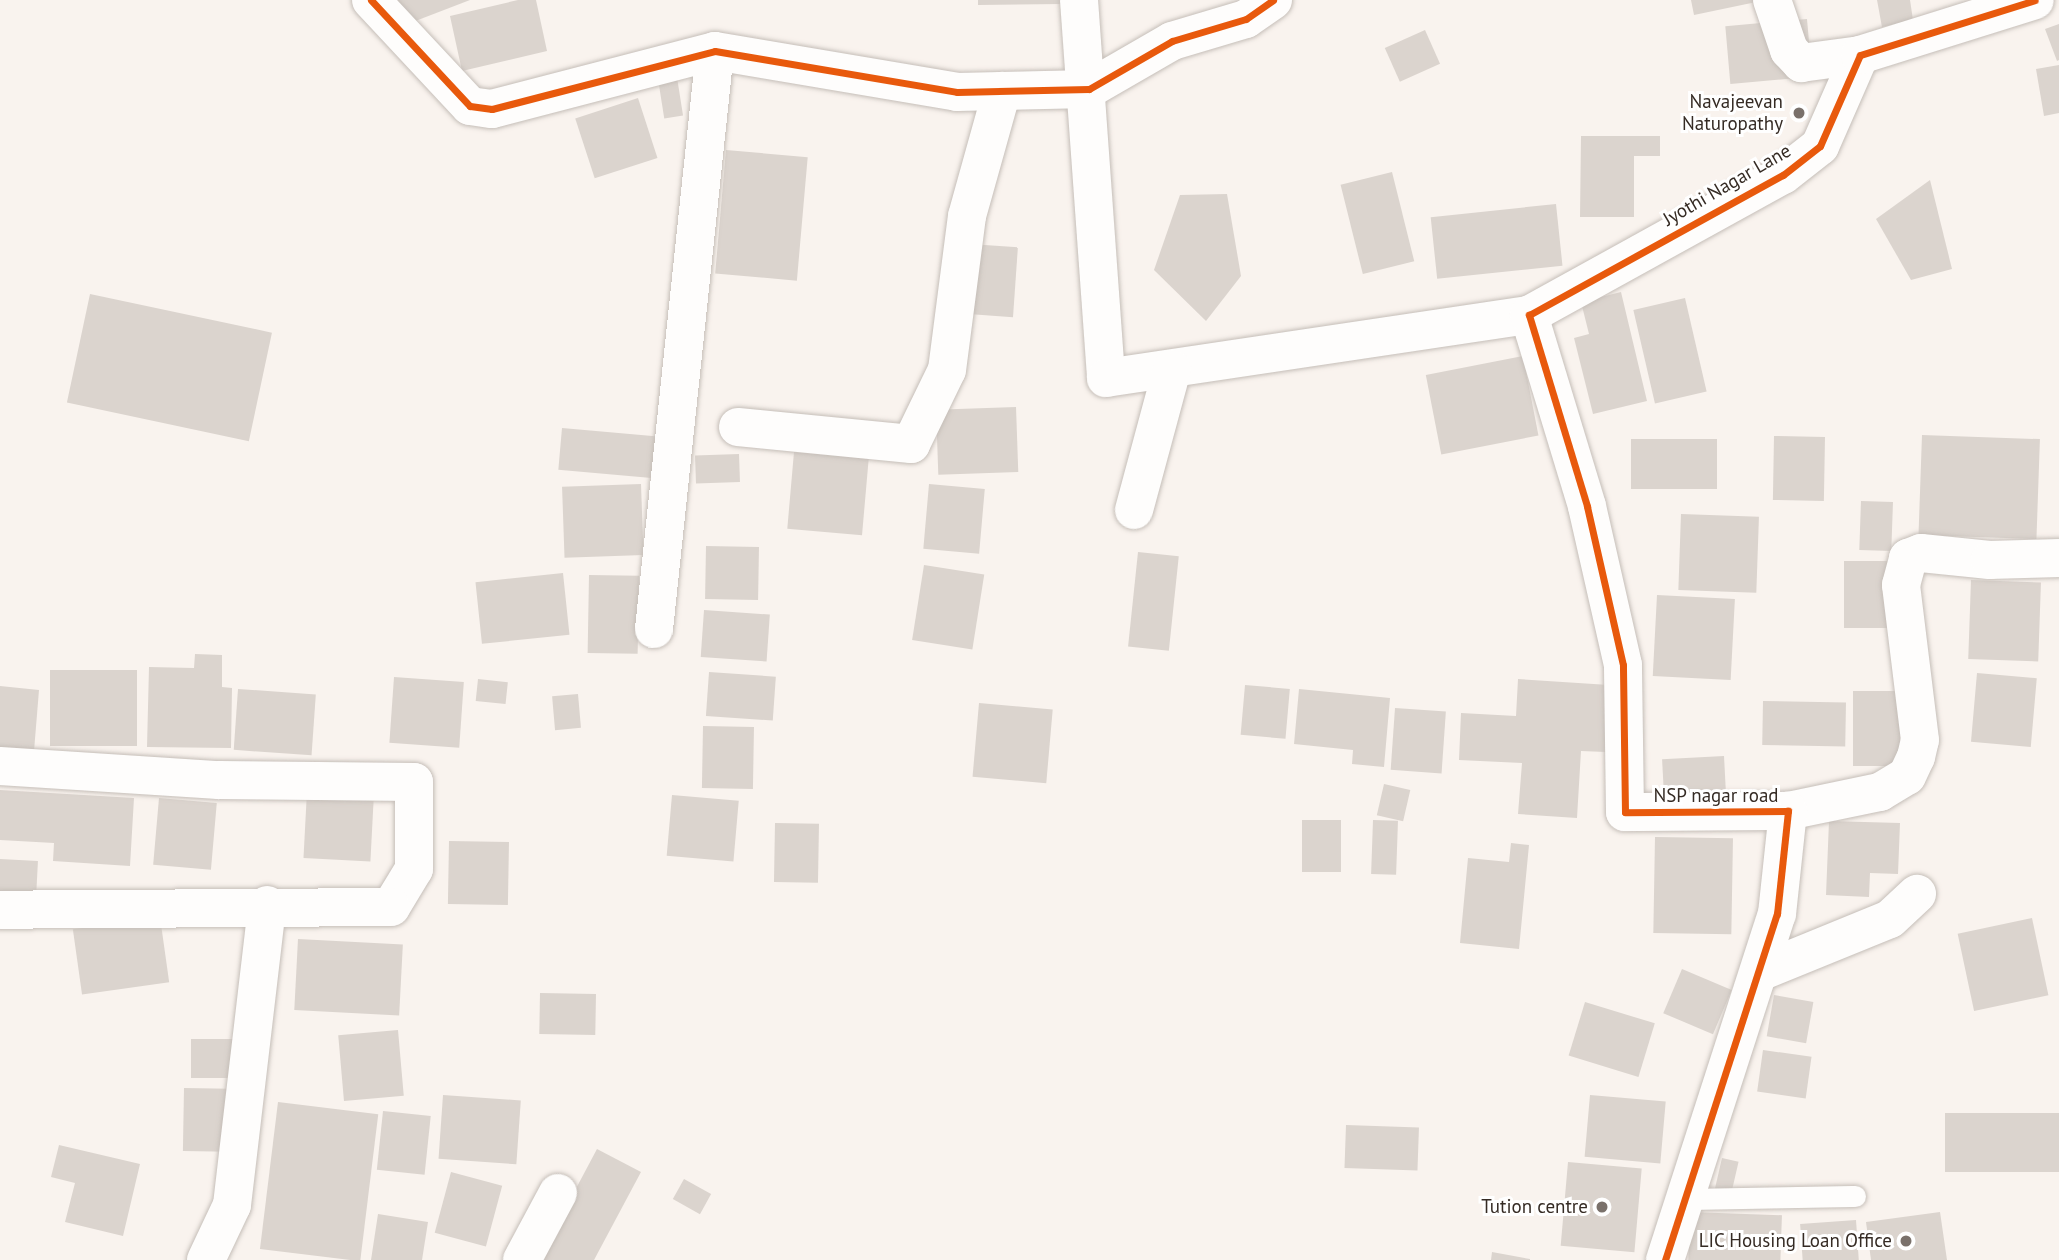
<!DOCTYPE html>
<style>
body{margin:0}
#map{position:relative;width:2059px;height:1260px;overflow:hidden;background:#f9f3ee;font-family:"PT Sans",sans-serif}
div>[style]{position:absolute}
.building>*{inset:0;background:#dbd4ce;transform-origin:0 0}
.roads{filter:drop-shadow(0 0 2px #c5beb8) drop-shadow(0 0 2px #c5beb8)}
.lane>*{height:21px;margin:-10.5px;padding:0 10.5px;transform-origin:10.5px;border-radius:10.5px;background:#fefdfc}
.street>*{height:38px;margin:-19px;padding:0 19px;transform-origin:19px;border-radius:19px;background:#fefdfc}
.cycleway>*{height:7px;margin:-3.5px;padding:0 3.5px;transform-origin:3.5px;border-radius:3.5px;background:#e8590c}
.dots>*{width:19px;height:19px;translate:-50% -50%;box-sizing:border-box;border:4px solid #fff;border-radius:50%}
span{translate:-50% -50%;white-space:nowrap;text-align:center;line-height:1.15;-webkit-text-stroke:6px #fff;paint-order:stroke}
.poi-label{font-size:19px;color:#352b24}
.right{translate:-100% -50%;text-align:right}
.street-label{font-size:19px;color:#352b24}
</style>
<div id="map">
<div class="building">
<i style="clip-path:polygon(395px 0,470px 0,405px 25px)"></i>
<i style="clip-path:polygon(518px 0,536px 0,547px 51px,462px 71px,450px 16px)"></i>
<i style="clip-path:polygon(978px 0,1062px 0,1062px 4px,978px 5px)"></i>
<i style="clip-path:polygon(1691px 0,1761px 0,1761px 1px,1694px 15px)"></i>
<i style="clip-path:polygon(1877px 0,1910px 0,1913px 20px,1882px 27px)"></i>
<i style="left:1807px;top:19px;width:58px;height:82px;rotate:85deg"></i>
<i style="clip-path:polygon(2059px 24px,2059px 60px,2057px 61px,2045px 29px)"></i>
<i style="left:1425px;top:30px;width:37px;height:44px;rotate:66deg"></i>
<i style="clip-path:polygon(2059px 65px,2059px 113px,2044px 116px,2036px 69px)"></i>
<i style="left:676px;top:71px;width:45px;height:19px;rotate:81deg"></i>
<i style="left:638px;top:98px;width:63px;height:66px;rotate:72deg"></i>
<i style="clip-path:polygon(1581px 136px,1660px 136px,1660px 156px,1634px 156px,1634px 217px,1580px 217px)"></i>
<i style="left:726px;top:150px;width:82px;height:124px;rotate:5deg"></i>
<i style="left:1392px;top:172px;width:92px;height:53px;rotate:76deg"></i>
<i style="clip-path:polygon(1930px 180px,1952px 269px,1911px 280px,1876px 219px)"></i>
<i style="clip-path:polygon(1227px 194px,1241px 276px,1206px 321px,1154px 270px,1180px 195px)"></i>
<i style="left:1556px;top:204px;width:62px;height:126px;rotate:84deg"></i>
<i style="left:970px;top:244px;width:48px;height:70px;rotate:4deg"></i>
<i style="clip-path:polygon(1621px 292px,1647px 401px,1593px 414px,1574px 338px,1589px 334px,1581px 302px)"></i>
<i style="left:90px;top:294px;width:186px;height:111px;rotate:12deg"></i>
<i style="left:1685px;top:298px;width:96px;height:53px;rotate:77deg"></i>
<i style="left:1523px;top:356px;width:81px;height:99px;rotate:79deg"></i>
<i style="left:1016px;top:407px;width:65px;height:80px;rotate:88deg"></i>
<i style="left:562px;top:428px;width:102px;height:42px;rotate:5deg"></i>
<i style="left:1922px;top:435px;width:118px;height:100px;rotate:2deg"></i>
<i style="left:1774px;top:436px;width:51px;height:64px;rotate:1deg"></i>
<i style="left:1717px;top:439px;width:50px;height:86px;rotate:90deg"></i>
<i style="left:794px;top:452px;width:75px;height:77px;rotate:5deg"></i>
<i style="left:739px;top:454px;width:28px;height:44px;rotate:88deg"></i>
<i style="left:641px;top:484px;width:71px;height:79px;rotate:88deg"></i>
<i style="left:929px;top:484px;width:56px;height:65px;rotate:5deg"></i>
<i style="left:1861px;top:501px;width:32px;height:49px;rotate:2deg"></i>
<i style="left:1681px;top:514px;width:78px;height:76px;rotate:2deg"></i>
<i style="left:706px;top:546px;width:53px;height:53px;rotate:1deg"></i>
<i style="left:1138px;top:552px;width:41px;height:95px;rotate:6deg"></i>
<i style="left:1844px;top:561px;width:58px;height:67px"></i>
<i style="left:924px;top:565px;width:61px;height:76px;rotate:9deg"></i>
<i style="left:563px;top:573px;width:62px;height:88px;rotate:84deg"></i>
<i style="left:589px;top:575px;width:50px;height:78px;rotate:1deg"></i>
<i style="left:1971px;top:580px;width:70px;height:79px;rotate:2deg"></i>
<i style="left:1657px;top:595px;width:78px;height:81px;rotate:3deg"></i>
<i style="left:704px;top:610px;width:66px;height:47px;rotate:4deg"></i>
<i style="clip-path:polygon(195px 654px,222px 655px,222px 687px,232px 688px,231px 748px,147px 747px,149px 667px,194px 668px)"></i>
<i style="left:50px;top:670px;width:87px;height:76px"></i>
<i style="left:709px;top:672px;width:67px;height:44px;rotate:4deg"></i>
<i style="left:1977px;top:673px;width:60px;height:69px;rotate:5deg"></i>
<i style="left:394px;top:677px;width:70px;height:66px;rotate:4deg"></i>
<i style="left:478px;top:679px;width:30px;height:22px;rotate:6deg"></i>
<i style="clip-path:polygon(1518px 679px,1609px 685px,1606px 752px,1581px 751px,1577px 818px,1518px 814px,1522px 763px,1459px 760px,1461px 713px,1516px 716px)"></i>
<i style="left:1245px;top:685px;width:45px;height:50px;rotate:5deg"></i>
<i style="clip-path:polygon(0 686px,39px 690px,34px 751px,0 747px)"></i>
<i style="left:238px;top:689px;width:78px;height:61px;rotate:4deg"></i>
<i style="clip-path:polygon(1299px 689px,1390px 698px,1384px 767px,1352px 764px,1353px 750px,1294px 744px)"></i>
<i style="left:1853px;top:691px;width:53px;height:75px"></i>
<i style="left:578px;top:694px;width:34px;height:26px;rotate:85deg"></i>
<i style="left:1763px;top:701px;width:83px;height:44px;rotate:1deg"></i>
<i style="left:979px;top:703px;width:74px;height:74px;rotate:5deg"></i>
<i style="left:1395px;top:708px;width:51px;height:62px;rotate:4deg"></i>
<i style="left:703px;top:726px;width:51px;height:62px;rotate:1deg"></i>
<i style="left:1724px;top:756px;width:35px;height:62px;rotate:87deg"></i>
<i style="left:1384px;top:784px;width:27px;height:32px;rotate:13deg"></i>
<i style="clip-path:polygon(0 790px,134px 798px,130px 866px,53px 861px,54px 843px,0 840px)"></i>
<i style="left:307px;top:791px;width:67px;height:67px;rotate:3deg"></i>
<i style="left:672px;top:795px;width:67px;height:61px;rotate:5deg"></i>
<i style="left:159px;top:798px;width:58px;height:67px;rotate:5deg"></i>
<i style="left:1302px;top:820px;width:39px;height:52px"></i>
<i style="left:1373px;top:820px;width:25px;height:54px;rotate:2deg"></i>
<i style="clip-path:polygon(1829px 821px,1900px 823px,1898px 874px,1870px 873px,1869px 897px,1826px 895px)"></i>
<i style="left:775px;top:823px;width:44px;height:59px;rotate:1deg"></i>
<i style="left:1655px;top:837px;width:78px;height:96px;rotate:1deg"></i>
<i style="left:449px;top:841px;width:60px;height:63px;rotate:1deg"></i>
<i style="clip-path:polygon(1511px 843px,1529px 845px,1519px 949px,1460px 943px,1468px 858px,1509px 862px)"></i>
<i style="left:0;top:859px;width:38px;height:43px;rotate:3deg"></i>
<i style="left:160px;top:917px;width:66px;height:88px;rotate:82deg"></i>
<i style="left:2032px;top:918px;width:79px;height:76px;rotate:78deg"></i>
<i style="left:298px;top:939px;width:105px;height:71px;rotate:3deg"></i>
<i style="left:1682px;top:969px;width:54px;height:48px;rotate:23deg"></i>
<i style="left:540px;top:993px;width:56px;height:41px;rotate:1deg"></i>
<i style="left:1774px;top:995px;width:40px;height:42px;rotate:10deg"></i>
<i style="left:1585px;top:1002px;width:73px;height:56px;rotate:17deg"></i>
<i style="left:398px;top:1030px;width:66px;height:60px;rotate:85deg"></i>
<i style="left:191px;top:1039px;width:51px;height:39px"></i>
<i style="left:1763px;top:1050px;width:49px;height:42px;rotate:8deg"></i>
<i style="left:184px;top:1088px;width:46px;height:63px;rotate:1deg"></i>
<i style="left:443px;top:1095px;width:78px;height:64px;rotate:4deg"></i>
<i style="left:1590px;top:1095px;width:76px;height:62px;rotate:5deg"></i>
<i style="left:278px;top:1102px;width:101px;height:148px;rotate:7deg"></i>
<i style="left:383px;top:1111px;width:48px;height:59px;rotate:6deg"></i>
<i style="left:2059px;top:1113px;width:59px;height:114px;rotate:90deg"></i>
<i style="left:1346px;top:1125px;width:73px;height:43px;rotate:2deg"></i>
<i style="clip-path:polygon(59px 1145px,140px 1164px,123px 1236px,65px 1222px,75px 1183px,51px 1177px)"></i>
<i style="clip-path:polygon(597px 1149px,641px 1172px,594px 1260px,538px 1260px)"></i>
<i style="left:1722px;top:1158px;width:17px;height:32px;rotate:13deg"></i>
<i style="left:1568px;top:1162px;width:74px;height:84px;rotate:5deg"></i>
<i style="left:451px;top:1172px;width:53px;height:63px;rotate:15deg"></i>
<i style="left:684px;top:1179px;width:31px;height:23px;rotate:29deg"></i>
<i style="left:1690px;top:1212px;width:92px;height:48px;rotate:2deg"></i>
<i style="clip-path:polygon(1940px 1212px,1947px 1260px,1871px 1260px,1866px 1222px)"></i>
<i style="clip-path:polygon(378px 1214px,428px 1222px,422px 1260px,371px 1260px)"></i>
<i style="left:1856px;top:1220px;width:40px;height:56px;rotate:86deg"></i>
<i style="clip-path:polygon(1492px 1252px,1530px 1259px,1530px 1260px,1491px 1260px)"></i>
</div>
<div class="roads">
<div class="lane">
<i style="left:1685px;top:1199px;width:170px;rotate:-1deg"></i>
</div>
<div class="street">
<i style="left:371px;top:0;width:145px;rotate:47deg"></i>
<i style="left:470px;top:106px;width:22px;rotate:8deg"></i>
<i style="left:492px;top:109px;width:230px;rotate:-14.6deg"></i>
<i style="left:715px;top:51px;width:245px;rotate:9.6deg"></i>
<i style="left:957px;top:92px;width:132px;rotate:-1.3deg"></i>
<i style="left:1089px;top:89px;width:96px;rotate:-30deg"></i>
<i style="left:1172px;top:41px;width:77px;rotate:-16.6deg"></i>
<i style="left:1246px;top:19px;width:33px;rotate:-35deg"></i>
<i style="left:1079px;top:0;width:379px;rotate:85.9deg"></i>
<i style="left:1106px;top:378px;width:428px;rotate:-8.5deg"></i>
<i style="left:1772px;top:0;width:53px;rotate:71.2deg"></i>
<i style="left:1789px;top:50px;width:18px;rotate:47deg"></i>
<i style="left:1801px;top:63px;width:60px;rotate:-7.7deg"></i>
<i style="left:738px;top:427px;width:174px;rotate:5.6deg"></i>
<i style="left:911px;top:444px;width:82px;rotate:-64.1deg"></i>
<i style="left:947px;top:370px;width:155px;rotate:-82.6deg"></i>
<i style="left:967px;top:216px;width:130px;rotate:-74.4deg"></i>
<i style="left:1134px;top:510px;width:146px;rotate:-74.9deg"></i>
<i style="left:654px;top:629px;width:581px;rotate:-83.98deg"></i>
<i style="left:0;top:766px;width:219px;rotate:3.7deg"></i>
<i style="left:219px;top:780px;width:195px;rotate:0.6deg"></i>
<i style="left:414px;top:782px;width:87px;rotate:90deg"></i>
<i style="left:414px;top:869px;width:44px;rotate:121.2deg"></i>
<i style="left:391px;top:907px;width:391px;rotate:179.6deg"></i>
<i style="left:1788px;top:811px;width:94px;rotate:-11.7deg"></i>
<i style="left:1880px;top:792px;width:31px;rotate:-31deg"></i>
<i style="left:1907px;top:776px;width:21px;rotate:-65deg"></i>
<i style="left:1916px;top:757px;width:17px;rotate:-77deg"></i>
<i style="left:1920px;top:740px;width:156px;rotate:-97deg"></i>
<i style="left:1901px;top:585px;width:28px;rotate:-75deg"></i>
<i style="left:1908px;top:558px;width:14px;rotate:-21deg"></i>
<i style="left:1921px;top:553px;width:69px;rotate:5.8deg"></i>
<i style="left:1990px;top:560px;width:69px;rotate:-1.7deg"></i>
<i style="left:1760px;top:972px;width:140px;rotate:-22.2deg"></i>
<i style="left:1890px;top:919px;width:37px;rotate:-43deg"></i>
<i style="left:206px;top:1260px;width:61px;rotate:-64.7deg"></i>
<i style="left:232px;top:1205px;width:302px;rotate:-83.3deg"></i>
<i style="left:522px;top:1260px;width:76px;rotate:-61.8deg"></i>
<i style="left:1665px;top:1260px;width:364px;rotate:-72.1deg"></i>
<i style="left:1777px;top:914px;width:104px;rotate:-83.9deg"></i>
<i style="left:1788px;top:811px;width:163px;rotate:179.6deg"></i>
<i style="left:1625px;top:812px;width:147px;rotate:-90.8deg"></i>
<i style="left:1623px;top:665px;width:163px;rotate:-102.8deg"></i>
<i style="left:1587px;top:506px;width:200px;rotate:-106.9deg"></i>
<i style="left:1529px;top:315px;width:290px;rotate:-28.9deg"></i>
<i style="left:1783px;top:175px;width:47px;rotate:-38.1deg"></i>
<i style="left:1820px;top:146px;width:99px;rotate:-66.3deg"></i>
<i style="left:1860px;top:55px;width:183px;rotate:-17.4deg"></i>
</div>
</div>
<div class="cycleway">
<i style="left:371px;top:0;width:145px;rotate:47deg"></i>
<i style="left:470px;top:106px;width:22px;rotate:8deg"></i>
<i style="left:492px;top:109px;width:230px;rotate:-14.6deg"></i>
<i style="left:715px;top:51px;width:245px;rotate:9.6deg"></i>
<i style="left:957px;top:92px;width:132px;rotate:-1.3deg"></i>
<i style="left:1089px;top:89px;width:96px;rotate:-30deg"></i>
<i style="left:1172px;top:41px;width:77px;rotate:-16.6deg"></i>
<i style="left:1246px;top:19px;width:33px;rotate:-35deg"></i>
<i style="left:1665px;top:1260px;width:364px;rotate:-72.1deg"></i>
<i style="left:1777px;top:914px;width:104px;rotate:-83.9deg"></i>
<i style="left:1788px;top:811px;width:163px;rotate:179.6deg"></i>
<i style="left:1625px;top:812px;width:147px;rotate:-90.8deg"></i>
<i style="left:1623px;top:665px;width:163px;rotate:-102.8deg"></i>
<i style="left:1587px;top:506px;width:200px;rotate:-106.9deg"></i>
<i style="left:1529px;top:315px;width:290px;rotate:-28.9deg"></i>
<i style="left:1783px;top:175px;width:47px;rotate:-38.1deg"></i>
<i style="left:1820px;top:146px;width:99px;rotate:-66.3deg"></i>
<i style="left:1860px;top:55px;width:183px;rotate:-17.4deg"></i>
</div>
<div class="dots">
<i style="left:1799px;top:113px;background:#7a716b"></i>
<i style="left:1602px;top:1207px;background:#7a716b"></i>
<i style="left:1906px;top:1241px;background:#7a716b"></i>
</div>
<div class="poi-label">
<span class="right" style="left:1783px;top:113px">Navajeevan<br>Naturopathy</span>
<span class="right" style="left:1588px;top:1207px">Tution centre</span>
<span class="right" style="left:1892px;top:1241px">LIC Housing Loan Office</span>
</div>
<div class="street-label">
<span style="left:1727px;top:185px;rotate:-30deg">Jyothi Nagar Lane</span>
<span style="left:1716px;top:796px">NSP nagar road</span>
</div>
</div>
